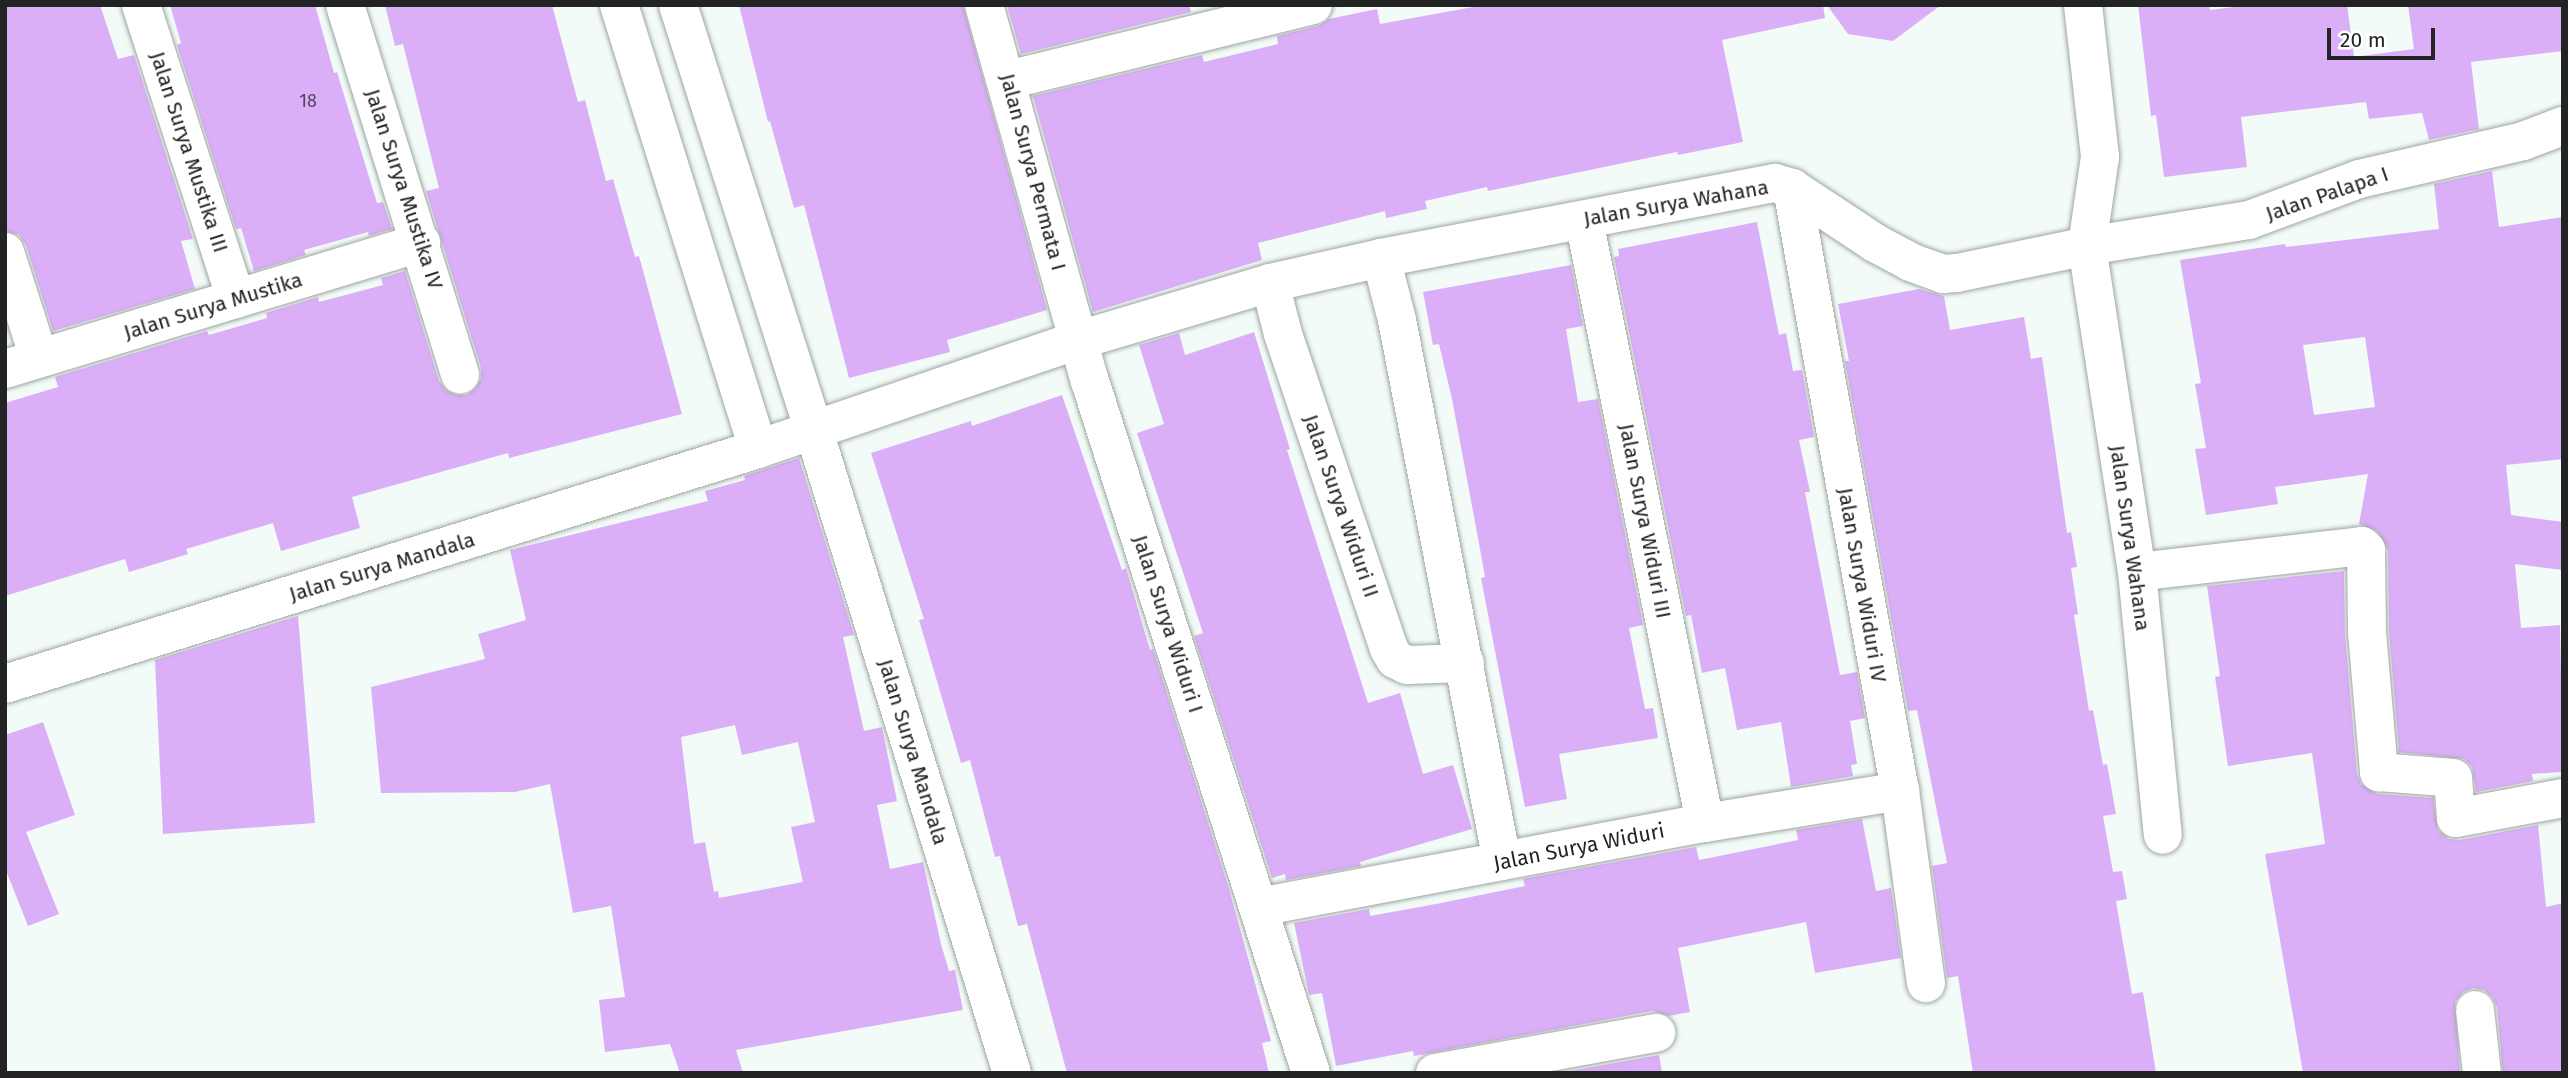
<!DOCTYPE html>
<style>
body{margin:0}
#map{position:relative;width:2568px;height:1078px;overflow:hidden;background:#f2fbf7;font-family:"Fira Sans",sans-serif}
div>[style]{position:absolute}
.building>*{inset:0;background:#dbaff8}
.roads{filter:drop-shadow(0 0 2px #9da5a1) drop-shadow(0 0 2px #9da5a1)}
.minor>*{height:38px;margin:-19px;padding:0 19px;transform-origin:19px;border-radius:19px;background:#fff}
span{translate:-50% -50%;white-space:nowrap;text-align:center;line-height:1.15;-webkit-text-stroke:5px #fff;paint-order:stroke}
.number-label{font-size:18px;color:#504758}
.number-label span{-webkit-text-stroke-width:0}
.street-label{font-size:21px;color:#212422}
.frame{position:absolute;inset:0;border:7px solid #212422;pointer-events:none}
.scale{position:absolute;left:2327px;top:28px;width:108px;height:32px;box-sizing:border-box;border:4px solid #212422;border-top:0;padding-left:9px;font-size:21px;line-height:24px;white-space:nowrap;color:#212422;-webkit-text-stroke:5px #fff;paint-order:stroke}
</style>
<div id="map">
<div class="building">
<i style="clip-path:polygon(5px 5px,100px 5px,118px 59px,134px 55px,193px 239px,181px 241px,195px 289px,53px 331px,26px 245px,19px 235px,5px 231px)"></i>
<i style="clip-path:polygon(170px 5px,315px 5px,334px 73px,337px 72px,377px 203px,383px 202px,392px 229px,369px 236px,368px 232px,304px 250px,306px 255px,254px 271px,241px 228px,236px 229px,177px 45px,181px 43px)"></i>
<i style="clip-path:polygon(385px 5px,552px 5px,578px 102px,585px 100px,606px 181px,613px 179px,635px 257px,639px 256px,682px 414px,509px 458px,508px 453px,352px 497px,360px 528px,281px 551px,273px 523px,186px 549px,188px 554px,129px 572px,125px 559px,5px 596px,5px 403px,58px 387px,55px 377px,207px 331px,209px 335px,267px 318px,266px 313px,318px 297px,319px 302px,383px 285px,381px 278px,405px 271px,439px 381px,446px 390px,456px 395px,467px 395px,476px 388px,481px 378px,481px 368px,426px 191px,439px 188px,403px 44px,395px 46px)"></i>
<i style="clip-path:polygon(739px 5px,963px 5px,1047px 310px,947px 340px,950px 352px,849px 378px,804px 205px,794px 208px,770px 121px,768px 122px)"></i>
<i style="clip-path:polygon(1007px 5px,1189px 5px,1191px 12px,1021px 54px)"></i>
<i style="clip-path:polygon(1484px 5px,1823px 5px,1825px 18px,1722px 40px,1743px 142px,1678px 155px,1677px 152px,1488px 191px,1487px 187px,1425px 201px,1427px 209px,1386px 218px,1385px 211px,1258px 243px,1262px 260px,1093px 312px,1033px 96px,1202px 55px,1204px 62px,1278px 44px,1277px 36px,1318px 26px,1329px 19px,1377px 9px,1380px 24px)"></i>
<i style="clip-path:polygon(1827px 5px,1941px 5px,1893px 41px,1848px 34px)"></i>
<i style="clip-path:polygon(2138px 5px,2209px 5px,2210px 10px,2250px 5px,2347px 5px,2354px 57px,2414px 49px,2408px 5px,2563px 5px,2563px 51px,2471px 62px,2479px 129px,2429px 140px,2422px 113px,2369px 119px,2366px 102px,2241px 117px,2247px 167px,2164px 177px,2156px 115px,2151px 116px)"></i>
<i style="clip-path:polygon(evenodd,2492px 171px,2499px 227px,2563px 217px,2563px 459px,2506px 465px,2511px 515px,2563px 522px,2563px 570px,2515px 564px,2521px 628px,2560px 625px,2563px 772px,2532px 774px,2533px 781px,2476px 792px,2472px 767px,2464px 759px,2399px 752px,2389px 631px,2388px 550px,2377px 531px,2359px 524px,2368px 474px,2275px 487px,2278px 504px,2206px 515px,2195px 449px,2206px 448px,2195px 384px,2201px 383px,2180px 260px,2285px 244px,2286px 247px,2439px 229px,2434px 184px,2492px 171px,2365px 337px,2375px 407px,2314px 415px,2303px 345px,2365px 337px)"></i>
<i style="clip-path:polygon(1757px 222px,1779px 335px,1786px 333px,1793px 371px,1802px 370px,1814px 437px,1799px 440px,1810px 492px,1805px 492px,1840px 675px,1857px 672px,1865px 718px,1850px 721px,1857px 764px,1851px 765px,1853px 776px,1791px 787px,1781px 722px,1737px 730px,1725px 668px,1702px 673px,1691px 615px,1686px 616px,1614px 257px,1619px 256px,1618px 249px)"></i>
<i style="clip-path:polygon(1571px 265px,1583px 326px,1566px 329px,1578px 402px,1598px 399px,1643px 625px,1629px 628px,1645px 709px,1653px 708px,1658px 738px,1559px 754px,1567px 799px,1525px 807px,1481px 578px,1485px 577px,1480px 549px,1452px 399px,1439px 344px,1433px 345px,1423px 292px)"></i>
<i style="clip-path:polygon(1919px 289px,1944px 296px,1950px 330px,2024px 317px,2031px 359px,2042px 357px,2067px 533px,2071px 532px,2077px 567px,2071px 568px,2078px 614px,2074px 615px,2089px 711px,2093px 710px,2103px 765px,2107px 764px,2116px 814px,2103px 816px,2113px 872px,2122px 871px,2127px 899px,2116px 901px,2122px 937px,2132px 994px,2143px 992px,2156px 1073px,1973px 1073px,1958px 976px,1947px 978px,1932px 866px,1947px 863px,1917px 710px,1908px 711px,1845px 361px,1849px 361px,1838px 304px)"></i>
<i style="clip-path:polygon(1254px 332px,1290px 449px,1287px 450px,1368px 703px,1400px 693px,1423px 774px,1453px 765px,1472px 829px,1360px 862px,1361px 866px,1286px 880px,1285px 874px,1272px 878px,1194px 636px,1203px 633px,1137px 433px,1164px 424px,1139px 345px,1179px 333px,1185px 355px)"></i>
<i style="clip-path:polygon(1062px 395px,1122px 570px,1126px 568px,1150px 650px,1153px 649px,1229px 889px,1271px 1041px,1262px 1043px,1269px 1073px,1067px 1073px,1027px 924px,1018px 926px,1000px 856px,995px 857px,970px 760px,961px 763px,919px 620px,924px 619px,871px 453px,971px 421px,972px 426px)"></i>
<i style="clip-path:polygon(evenodd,799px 458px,854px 635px,843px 637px,864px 731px,882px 727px,897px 801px,877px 805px,890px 869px,923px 862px,941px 944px,949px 971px,955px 970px,963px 1010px,736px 1050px,743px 1073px,680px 1073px,670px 1044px,605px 1052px,599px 1000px,625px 997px,611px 906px,573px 913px,550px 784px,515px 792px,381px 793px,371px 687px,485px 659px,478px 634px,526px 620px,510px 550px,708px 501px,705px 491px,745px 480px,744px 476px,799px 458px,735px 725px,742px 755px,798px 742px,815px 822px,791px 827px,803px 882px,719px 898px,718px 891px,714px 892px,705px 842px,694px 844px,681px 737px,735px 725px)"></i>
<i style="clip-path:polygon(2344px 571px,2345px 634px,2357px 774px,2361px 784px,2377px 794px,2433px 798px,2438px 830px,2449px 839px,2460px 840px,2538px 825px,2546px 907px,2563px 903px,2563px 1073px,2503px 1073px,2497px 1007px,2492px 997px,2484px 990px,2473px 988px,2463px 992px,2455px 1002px,2460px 1073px,2303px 1073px,2265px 854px,2325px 844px,2312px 753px,2228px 766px,2215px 677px,2220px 676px,2207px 586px)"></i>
<i style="clip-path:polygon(298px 616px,315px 823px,163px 834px,155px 660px)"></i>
<i style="clip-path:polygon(43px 722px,75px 815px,26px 832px,59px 914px,28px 926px,5px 868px,5px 735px)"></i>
<i style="clip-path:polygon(1862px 819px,1876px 891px,1891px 888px,1901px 958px,1815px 973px,1806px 922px,1678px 948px,1690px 1012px,1669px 1016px,1652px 1011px,1414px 1056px,1413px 1051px,1336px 1066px,1322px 993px,1309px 995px,1294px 923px,1369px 909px,1370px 916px,1436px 904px,1525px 886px,1523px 879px,1696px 847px,1699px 860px,1798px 840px,1796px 830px)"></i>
<i style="clip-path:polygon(1659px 1055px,1662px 1073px,1559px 1073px)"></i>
</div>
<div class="roads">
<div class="minor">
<i style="left:141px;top:5px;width:309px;rotate:72.1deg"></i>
<i style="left:345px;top:5px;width:387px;rotate:72.7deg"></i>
<i style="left:619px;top:5px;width:465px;rotate:72.6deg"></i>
<i style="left:678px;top:5px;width:447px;rotate:72.3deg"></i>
<i style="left:814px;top:431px;width:672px;rotate:72.86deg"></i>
<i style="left:984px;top:5px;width:391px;rotate:74.3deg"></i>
<i style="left:1090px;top:381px;width:726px;rotate:72.29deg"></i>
<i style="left:2083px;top:5px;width:153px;rotate:83.6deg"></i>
<i style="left:2100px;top:157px;width:90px;rotate:98.3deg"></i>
<i style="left:2087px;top:246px;width:330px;rotate:81.3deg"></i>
<i style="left:2137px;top:572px;width:264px;rotate:84.4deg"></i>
<i style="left:1008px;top:80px;width:314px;rotate:-13.8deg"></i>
<i style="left:1792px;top:188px;width:613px;rotate:79.85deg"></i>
<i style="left:1900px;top:791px;width:194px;rotate:82.3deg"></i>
<i style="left:1584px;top:220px;width:615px;rotate:78.65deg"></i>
<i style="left:5px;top:252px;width:111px;rotate:72.2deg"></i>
<i style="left:1381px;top:258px;width:64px;rotate:75.5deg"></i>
<i style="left:1397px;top:320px;width:551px;rotate:79.02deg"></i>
<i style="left:1270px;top:283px;width:53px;rotate:75.7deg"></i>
<i style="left:1283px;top:334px;width:332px;rotate:71.4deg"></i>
<i style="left:1389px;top:649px;width:12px;rotate:59deg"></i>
<i style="left:1395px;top:659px;width:13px;rotate:27deg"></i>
<i style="left:1407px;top:665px;width:58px;rotate:-2deg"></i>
<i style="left:5px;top:369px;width:435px;rotate:-16.9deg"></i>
<i style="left:2137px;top:572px;width:226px;rotate:-6.6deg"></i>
<i style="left:2362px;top:546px;width:6px;rotate:45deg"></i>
<i style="left:2366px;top:550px;width:82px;rotate:89.3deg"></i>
<i style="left:2367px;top:632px;width:141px;rotate:85.1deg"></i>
<i style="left:2379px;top:772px;width:74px;rotate:4.6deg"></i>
<i style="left:2453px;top:778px;width:40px;rotate:85.7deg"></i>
<i style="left:2456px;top:818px;width:109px;rotate:-10.6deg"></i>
<i style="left:5px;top:684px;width:789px;rotate:-17.33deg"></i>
<i style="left:758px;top:449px;width:339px;rotate:-18.8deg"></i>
<i style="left:1079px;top:340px;width:199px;rotate:-16.6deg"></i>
<i style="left:1270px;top:283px;width:114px;rotate:-12.7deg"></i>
<i style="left:1381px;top:258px;width:401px;rotate:-10.8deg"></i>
<i style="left:1775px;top:183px;width:18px;rotate:16deg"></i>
<i style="left:1792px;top:188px;width:100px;rotate:33.5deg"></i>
<i style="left:1875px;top:243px;width:40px;rotate:28deg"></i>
<i style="left:1910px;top:262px;width:35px;rotate:20deg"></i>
<i style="left:1943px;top:274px;width:14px;rotate:-4deg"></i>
<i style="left:1957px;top:273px;width:133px;rotate:-11.7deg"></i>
<i style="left:2087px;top:246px;width:164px;rotate:-9.1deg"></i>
<i style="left:2249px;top:220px;width:117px;rotate:-20.4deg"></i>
<i style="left:2359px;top:179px;width:168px;rotate:-13deg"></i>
<i style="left:2523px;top:141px;width:43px;rotate:-20.6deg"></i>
<i style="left:1259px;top:907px;width:454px;rotate:-10.7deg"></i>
<i style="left:1705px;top:823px;width:198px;rotate:-9.3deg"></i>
<i style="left:2475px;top:1010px;width:63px;rotate:83.7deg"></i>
<i style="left:1435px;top:1073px;width:225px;rotate:-10.3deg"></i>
</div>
</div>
<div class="number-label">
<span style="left:308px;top:101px">18</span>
</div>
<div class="street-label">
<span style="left:189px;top:152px;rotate:72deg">Jalan Surya Mustika III</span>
<span style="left:1033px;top:172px;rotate:75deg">Jalan Surya Permata I</span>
<span style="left:404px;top:189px;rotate:72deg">Jalan Surya Mustika IV</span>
<span style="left:2327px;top:194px;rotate:-19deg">Jalan Palapa I</span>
<span style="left:1676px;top:203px;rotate:-10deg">Jalan Surya Wahana</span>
<span style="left:213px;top:306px;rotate:-17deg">Jalan Surya Mustika</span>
<span style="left:1341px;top:506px;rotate:71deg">Jalan Surya Widuri II</span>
<span style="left:1645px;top:521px;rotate:79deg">Jalan Surya Widuri III</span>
<span style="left:2130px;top:538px;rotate:82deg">Jalan Surya Wahana</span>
<span style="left:382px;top:567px;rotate:-17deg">Jalan Surya Mandala</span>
<span style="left:1862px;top:585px;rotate:80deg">Jalan Surya Widuri IV</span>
<span style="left:1168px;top:624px;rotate:72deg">Jalan Surya Widuri I</span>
<span style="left:913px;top:752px;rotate:73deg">Jalan Surya Mandala</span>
<span style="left:1579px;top:847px;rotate:-11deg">Jalan Surya Widuri</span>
</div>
<div class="frame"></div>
<div class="scale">20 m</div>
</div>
